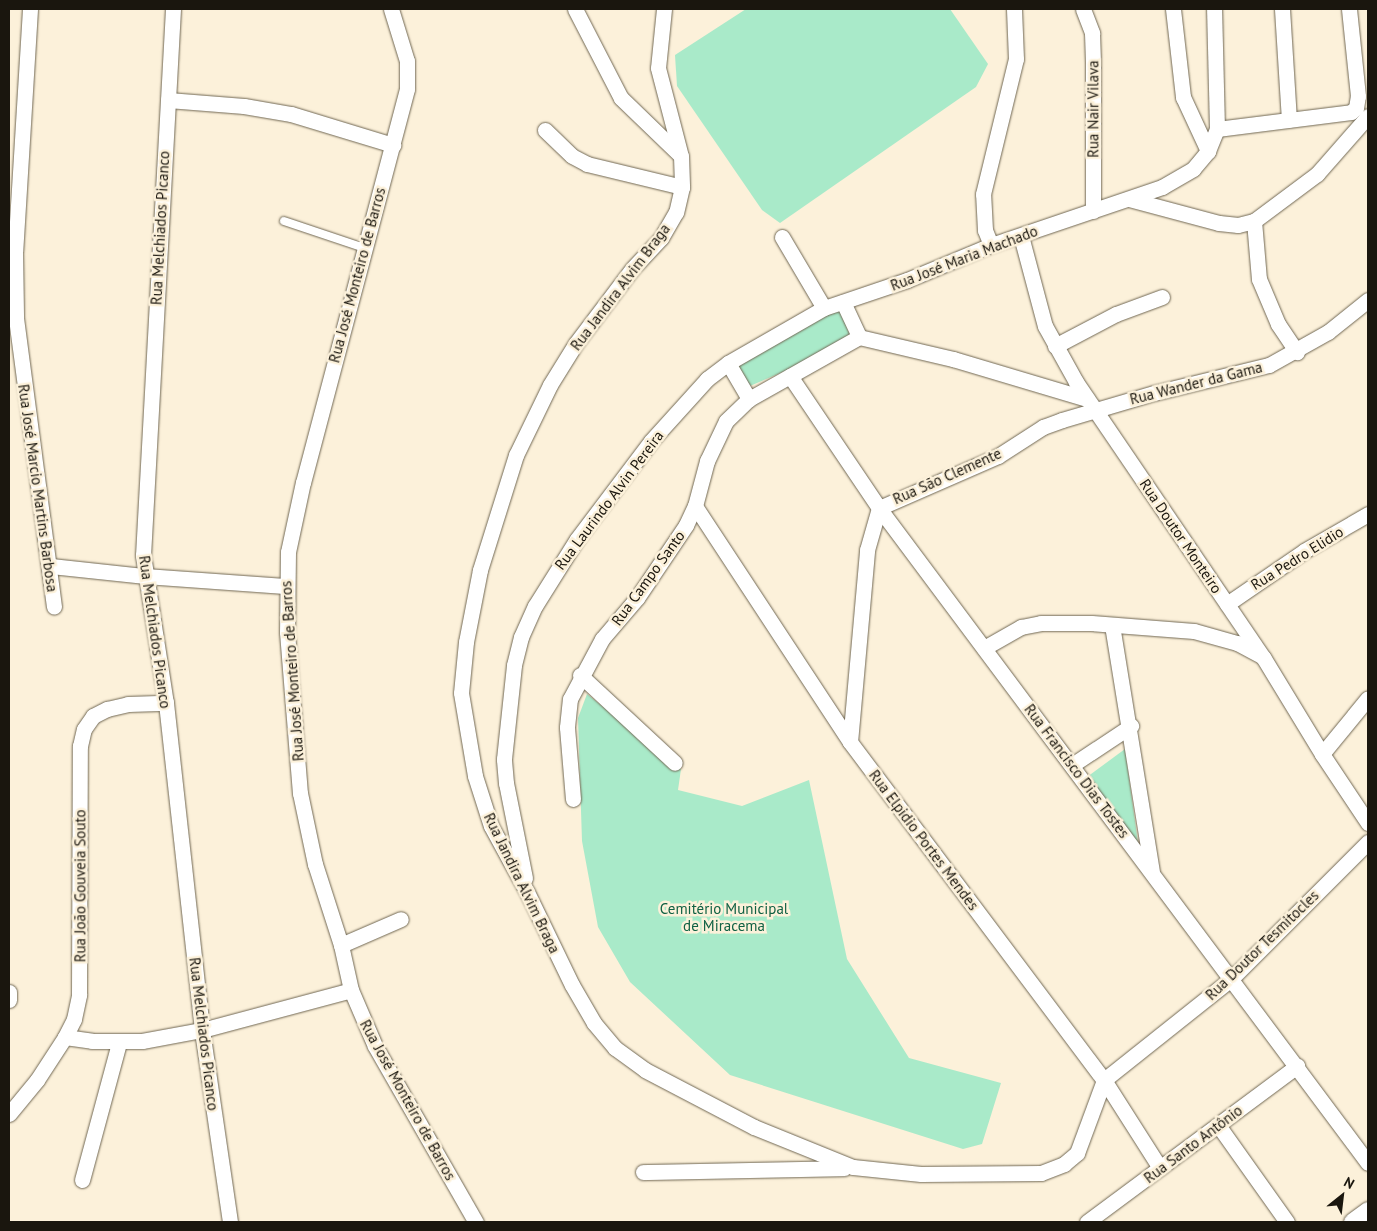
<!DOCTYPE html>
<meta charset="utf-8">
<style>
body{margin:0}
#map{position:relative;width:1377px;height:1231px;overflow:hidden;background:#fcf1da;font-family:"PT Sans",sans-serif}
div>[style]{position:absolute}
.green>*{inset:0;background:#a9eac9;transform-origin:0 0}
.roads{filter:drop-shadow(0 0 1px #706753) drop-shadow(0 0 1px #706753)}
.service>*{height:8px;margin:-4px;padding:0 4px;transform-origin:4px;border-radius:4px;background:#fff}
.minor>*{height:15px;margin:-7.5px;padding:0 7.5px;transform-origin:7.5px;border-radius:7.5px;background:#fff}
.tertiary>*{height:19px;margin:-9.5px;padding:0 9.5px;transform-origin:9.5px;border-radius:9.5px;background:#fff}
span{translate:-50% -50%;white-space:nowrap;text-align:center;line-height:1.15;-webkit-text-stroke:5px #fcf1da;paint-order:stroke}
.street-label{font-size:15px;color:#1a160e}
.park-label{font-size:15px;color:#106143}
.frame{position:absolute;inset:0;border:10px solid #1a160e;pointer-events:none}
.north{position:absolute;left:1317px;top:1171px;width:50px;height:50px;-webkit-text-stroke:4px #fcf1da;paint-order:stroke;rotate:29deg;font-size:14px;font-weight:700;line-height:20px;text-align:center;color:#1a160e}
.north::after{content:'';display:block;margin:auto;width:18px;height:22px;background:#1a160e;clip-path:polygon(50% 0,100% 100%,50% 72%,0 100%)}
</style>
<div id="map">
<div class="green">
<i style="clip-path:polygon(746px 9px,950px 9px,988px 64px,976px 87px,780px 223px,762px 210px,677px 86px,675px 55px)"></i>
<i style="left:839px;top:309px;width:36px;height:121px;rotate:67deg"></i>
<i style="clip-path:polygon(587px 694px,681px 769px,678px 790px,742px 806px,809px 780px,847px 959px,909px 1058px,1001px 1083px,982px 1144px,963px 1149px,730px 1075px,630px 982px,598px 927px,582px 841px,578px 718px)"></i>
<i style="clip-path:polygon(1125px 749px,1138px 843px,1087px 777px)"></i>
</div>
<div class="roads">
<div class="service">
<i style="left:284px;top:221px;width:84px;rotate:18.6deg"></i>
</div>
<div class="minor">
<i style="left:30px;top:9px;width:242px;rotate:93.5deg"></i>
<i style="left:15px;top:251px;width:67px;rotate:89.1deg"></i>
<i style="left:16px;top:318px;width:291px;rotate:82.5deg"></i>
<i style="left:173px;top:9px;width:547px;rotate:93.14deg"></i>
<i style="left:143px;top:555px;width:150px;rotate:81.2deg"></i>
<i style="left:166px;top:703px;width:329px;rotate:83.7deg"></i>
<i style="left:202px;top:1030px;width:194px;rotate:81.7deg"></i>
<i style="left:391px;top:9px;width:54px;rotate:72.9deg"></i>
<i style="left:407px;top:61px;width:28px;rotate:90deg"></i>
<i style="left:407px;top:89px;width:407px;rotate:104.8deg"></i>
<i style="left:303px;top:482px;width:72px;rotate:102.1deg"></i>
<i style="left:288px;top:552px;width:80px;rotate:90.7deg"></i>
<i style="left:287px;top:632px;width:162px;rotate:85.4deg"></i>
<i style="left:300px;top:793px;width:73px;rotate:78.1deg"></i>
<i style="left:315px;top:864px;width:85px;rotate:72.2deg"></i>
<i style="left:341px;top:945px;width:46px;rotate:77.5deg"></i>
<i style="left:351px;top:990px;width:61px;rotate:66.8deg"></i>
<i style="left:375px;top:1046px;width:203px;rotate:60.2deg"></i>
<i style="left:575px;top:9px;width:100px;rotate:62.7deg"></i>
<i style="left:621px;top:98px;width:83px;rotate:44deg"></i>
<i style="left:664px;top:9px;width:59px;rotate:95.8deg"></i>
<i style="left:658px;top:68px;width:91px;rotate:75.4deg"></i>
<i style="left:681px;top:156px;width:31px;rotate:88deg"></i>
<i style="left:682px;top:187px;width:26px;rotate:103deg"></i>
<i style="left:676px;top:212px;width:30px;rotate:120deg"></i>
<i style="left:661px;top:238px;width:42px;rotate:133.1deg"></i>
<i style="left:632px;top:269px;width:93px;rotate:127.1deg"></i>
<i style="left:576px;top:343px;width:49px;rotate:121.8deg"></i>
<i style="left:550px;top:385px;width:78px;rotate:115.9deg"></i>
<i style="left:516px;top:455px;width:121px;rotate:107.4deg"></i>
<i style="left:480px;top:570px;width:73px;rotate:101deg"></i>
<i style="left:466px;top:642px;width:51px;rotate:95.6deg"></i>
<i style="left:461px;top:693px;width:84px;rotate:80.4deg"></i>
<i style="left:475px;top:776px;width:52px;rotate:72.3deg"></i>
<i style="left:491px;top:826px;width:75px;rotate:61.4deg"></i>
<i style="left:527px;top:892px;width:103px;rotate:64.2deg"></i>
<i style="left:572px;top:985px;width:44px;rotate:59.9deg"></i>
<i style="left:594px;top:1023px;width:33px;rotate:50deg"></i>
<i style="left:615px;top:1048px;width:37px;rotate:36deg"></i>
<i style="left:645px;top:1070px;width:123px;rotate:27.6deg"></i>
<i style="left:754px;top:1127px;width:107px;rotate:22deg"></i>
<i style="left:853px;top:1167px;width:68px;rotate:5.9deg"></i>
<i style="left:921px;top:1174px;width:120px;rotate:-0.5deg"></i>
<i style="left:1041px;top:1173px;width:25px;rotate:-21deg"></i>
<i style="left:1064px;top:1164px;width:17px;rotate:-40deg"></i>
<i style="left:1077px;top:1153px;width:78px;rotate:-69.7deg"></i>
<i style="left:1104px;top:1080px;width:162px;rotate:-38.5deg"></i>
<i style="left:1231px;top:979px;width:194px;rotate:-45deg"></i>
<i style="left:1083px;top:9px;width:26px;rotate:69deg"></i>
<i style="left:1092px;top:33px;width:30px;rotate:88deg"></i>
<i style="left:1093px;top:63px;width:148px;rotate:90deg"></i>
<i style="left:1173px;top:9px;width:89px;rotate:83.5deg"></i>
<i style="left:1183px;top:97px;width:60px;rotate:65.2deg"></i>
<i style="left:1282px;top:9px;width:111px;rotate:86.4deg"></i>
<i style="left:168px;top:100px;width:76px;rotate:4.5deg"></i>
<i style="left:244px;top:106px;width:48px;rotate:9.7deg"></i>
<i style="left:291px;top:114px;width:107px;rotate:16.9deg"></i>
<i style="left:1217px;top:129px;width:135px;rotate:-7.2deg"></i>
<i style="left:1351px;top:112px;width:6px;rotate:-39deg"></i>
<i style="left:1356px;top:108px;width:12px;rotate:-81deg"></i>
<i style="left:1358px;top:96px;width:87px;rotate:-95.9deg"></i>
<i style="left:545px;top:130px;width:37px;rotate:44deg"></i>
<i style="left:572px;top:156px;width:17px;rotate:28deg"></i>
<i style="left:587px;top:164px;width:98px;rotate:13.6deg"></i>
<i style="left:1129px;top:199px;width:93px;rotate:14.9deg"></i>
<i style="left:1219px;top:223px;width:19px;rotate:6deg"></i>
<i style="left:1238px;top:225px;width:16px;rotate:-14deg"></i>
<i style="left:1254px;top:221px;width:79px;rotate:-36.7deg"></i>
<i style="left:1317px;top:174px;width:77px;rotate:-48.7deg"></i>
<i style="left:1254px;top:221px;width:58px;rotate:85.1deg"></i>
<i style="left:1259px;top:279px;width:49px;rotate:67.1deg"></i>
<i style="left:1278px;top:324px;width:34px;rotate:56deg"></i>
<i style="left:1021px;top:236px;width:93px;rotate:75.1deg"></i>
<i style="left:1045px;top:326px;width:64px;rotate:61deg"></i>
<i style="left:1076px;top:382px;width:333px;rotate:55.8deg"></i>
<i style="left:1263px;top:657px;width:114px;rotate:58.7deg"></i>
<i style="left:1322px;top:754px;width:83px;rotate:56.3deg"></i>
<i style="left:782px;top:237px;width:82px;rotate:59.4deg"></i>
<i style="left:991px;top:245px;width:16px;rotate:-112deg"></i>
<i style="left:985px;top:230px;width:36px;rotate:-93deg"></i>
<i style="left:983px;top:194px;width:139px;rotate:-76.3deg"></i>
<i style="left:1016px;top:59px;width:50px;rotate:-92.3deg"></i>
<i style="left:843px;top:302px;width:38px;rotate:65deg"></i>
<i style="left:859px;top:337px;width:97px;rotate:13.2deg"></i>
<i style="left:953px;top:359px;width:140px;rotate:16.6deg"></i>
<i style="left:1055px;top:346px;width:69px;rotate:-27.7deg"></i>
<i style="left:1116px;top:314px;width:49px;rotate:-20.3deg"></i>
<i style="left:728px;top:363px;width:42px;rotate:59.7deg"></i>
<i style="left:790px;top:376px;width:159px;rotate:56deg"></i>
<i style="left:879px;top:508px;width:817px;rotate:53.26deg"></i>
<i style="left:695px;top:506px;width:282px;rotate:56.7deg"></i>
<i style="left:850px;top:742px;width:423px;rotate:53.1deg"></i>
<i style="left:1104px;top:1080px;width:104px;rotate:57.5deg"></i>
<i style="left:51px;top:566px;width:95px;rotate:6.1deg"></i>
<i style="left:145px;top:576px;width:140px;rotate:4.1deg"></i>
<i style="left:1227px;top:604px;width:93px;rotate:-34.5deg"></i>
<i style="left:1304px;top:551px;width:74px;rotate:-30deg"></i>
<i style="left:1112px;top:625px;width:249px;rotate:80.8deg"></i>
<i style="left:984px;top:648px;width:43px;rotate:-29.6deg"></i>
<i style="left:1021px;top:627px;width:20px;rotate:-11deg"></i>
<i style="left:1041px;top:623px;width:50px"></i>
<i style="left:1091px;top:623px;width:103px;rotate:4.4deg"></i>
<i style="left:1194px;top:631px;width:45px;rotate:15.6deg"></i>
<i style="left:1237px;top:643px;width:27px;rotate:28deg"></i>
<i style="left:580px;top:675px;width:129px;rotate:42.8deg"></i>
<i style="left:850px;top:742px;width:193px;rotate:-84.9deg"></i>
<i style="left:867px;top:550px;width:44px;rotate:-74.1deg"></i>
<i style="left:879px;top:508px;width:130px;rotate:-23.6deg"></i>
<i style="left:998px;top:456px;width:54px;rotate:-32.8deg"></i>
<i style="left:1043px;top:427px;width:20px;rotate:-20deg"></i>
<i style="left:1062px;top:420px;width:96px;rotate:-16.4deg"></i>
<i style="left:1154px;top:393px;width:118px;rotate:-13.7deg"></i>
<i style="left:1269px;top:365px;width:68px;rotate:-29.2deg"></i>
<i style="left:1328px;top:332px;width:51px;rotate:-38.7deg"></i>
<i style="left:1322px;top:754px;width:72px;rotate:-50.6deg"></i>
<i style="left:1072px;top:765px;width:71px;rotate:-33.5deg"></i>
<i style="left:573px;top:799px;width:72px;rotate:-94.8deg"></i>
<i style="left:567px;top:727px;width:28px;rotate:-84deg"></i>
<i style="left:570px;top:699px;width:68px;rotate:-61.9deg"></i>
<i style="left:602px;top:639px;width:54px;rotate:-49.5deg"></i>
<i style="left:637px;top:598px;width:88px;rotate:-56.1deg"></i>
<i style="left:686px;top:525px;width:21px;rotate:-65deg"></i>
<i style="left:695px;top:506px;width:47px;rotate:-75.1deg"></i>
<i style="left:707px;top:461px;width:44px;rotate:-64.6deg"></i>
<i style="left:726px;top:421px;width:32px;rotate:-44deg"></i>
<i style="left:749px;top:399px;width:126px;rotate:-29.4deg"></i>
<i style="left:525px;top:878px;width:97px;rotate:-101.3deg"></i>
<i style="left:506px;top:783px;width:24px;rotate:-95deg"></i>
<i style="left:504px;top:759px;width:95px;rotate:-83.9deg"></i>
<i style="left:514px;top:665px;width:29px;rotate:-76deg"></i>
<i style="left:521px;top:637px;width:34px;rotate:-66deg"></i>
<i style="left:535px;top:606px;width:79px;rotate:-57.9deg"></i>
<i style="left:577px;top:539px;width:123px;rotate:-52.9deg"></i>
<i style="left:651px;top:441px;width:84px;rotate:-47.9deg"></i>
<i style="left:707px;top:379px;width:26px;rotate:-37deg"></i>
<i style="left:728px;top:363px;width:111px;rotate:-29.8deg"></i>
<i style="left:824px;top:308px;width:88px;rotate:-18.6deg"></i>
<i style="left:907px;top:280px;width:91px;rotate:-22.6deg"></i>
<i style="left:991px;top:245px;width:181px;rotate:-18.7deg"></i>
<i style="left:1162px;top:187px;width:36px;rotate:-30deg"></i>
<i style="left:1193px;top:169px;width:23px;rotate:-50deg"></i>
<i style="left:1208px;top:151px;width:24px;rotate:-68deg"></i>
<i style="left:1217px;top:129px;width:120px;rotate:-91.4deg"></i>
<i style="left:341px;top:945px;width:65px;rotate:-23.4deg"></i>
<i style="left:9px;top:992px;width:8px;rotate:90deg"></i>
<i style="left:65px;top:1037px;width:27px;rotate:8deg"></i>
<i style="left:92px;top:1041px;width:50px"></i>
<i style="left:142px;top:1041px;width:61px;rotate:-10.4deg"></i>
<i style="left:202px;top:1030px;width:154px;rotate:-15deg"></i>
<i style="left:9px;top:1114px;width:44px;rotate:-50.5deg"></i>
<i style="left:37px;top:1080px;width:51px;rotate:-56.9deg"></i>
<i style="left:65px;top:1037px;width:20px;rotate:-63deg"></i>
<i style="left:74px;top:1019px;width:25px;rotate:-78deg"></i>
<i style="left:79px;top:995px;width:249px;rotate:-89.8deg"></i>
<i style="left:80px;top:746px;width:17px;rotate:-77deg"></i>
<i style="left:84px;top:729px;width:16px;rotate:-55deg"></i>
<i style="left:93px;top:716px;width:16px;rotate:-27deg"></i>
<i style="left:107px;top:709px;width:22px;rotate:-13deg"></i>
<i style="left:128px;top:704px;width:38px;rotate:-2deg"></i>
<i style="left:1218px;top:1125px;width:119px;rotate:54.6deg"></i>
<i style="left:643px;top:1172px;width:201px;rotate:-1.1deg"></i>
<i style="left:82px;top:1180px;width:142px;rotate:-74.9deg"></i>
<i style="left:1087px;top:1222px;width:262px;rotate:-36.6deg"></i>
</div>
<div class="tertiary">
<i style="left:1353px;top:1222px;width:19px;rotate:-36deg"></i>
</div>
</div>
<div class="street-label">
<span style="left:1093px;top:109px;rotate:-90deg">Rua Nair Vilava</span>
<span style="left:160px;top:228px;rotate:-87deg">Rua Melchiados Picanco</span>
<span style="left:964px;top:258px;rotate:-21deg">Rua José Maria Machado</span>
<span style="left:357px;top:275px;rotate:-75deg">Rua José Monteiro de Barros</span>
<span style="left:620px;top:287px;rotate:-53deg">Rua Jandira Alvim Braga</span>
<span style="left:1196px;top:383px;rotate:-14deg">Rua Wander da Gama</span>
<span style="left:947px;top:476px;rotate:-24deg">Rua São Clemente</span>
<span style="left:38px;top:488px;rotate:82deg">Rua José Marcio Martins Barbosa</span>
<span style="left:609px;top:500px;rotate:-53deg">Rua Laurindo Alvin Pereira</span>
<span style="left:1181px;top:536px;rotate:56deg">Rua Doutor Monteiro</span>
<span style="left:1297px;top:558px;rotate:-32deg">Rua Pedro Elidio</span>
<span style="left:648px;top:578px;rotate:-54deg">Rua Campo Santo</span>
<span style="left:155px;top:632px;rotate:82deg">Rua Melchiados Picanco</span>
<span style="left:292px;top:671px;rotate:-94deg">Rua José Monteiro de Barros</span>
<span style="left:1077px;top:771px;rotate:53deg">Rua Francisco Dias Tostes</span>
<span style="left:924px;top:840px;rotate:53deg">Rua Elpidio Portes Mendes</span>
<span style="left:522px;top:883px;rotate:64deg">Rua Jandira Alvim Braga</span>
<span style="left:80px;top:886px;rotate:-90deg">Rua João Gouveia Souto</span>
<span style="left:1262px;top:945px;rotate:-44deg">Rua Doutor Tesmitocles</span>
<span style="left:204px;top:1034px;rotate:83deg">Rua Melchiados Picanco</span>
<span style="left:408px;top:1100px;rotate:61deg">Rua José Monteiro de Barros</span>
<span style="left:1193px;top:1144px;rotate:-37deg">Rua Santo Antônio</span>
</div>
<div class="park-label">
<span style="left:724px;top:917px">Cemitério Municipal<br>de Miracema</span>
</div>
<div class="frame"></div>
<div class="north">N</div>
</div>
